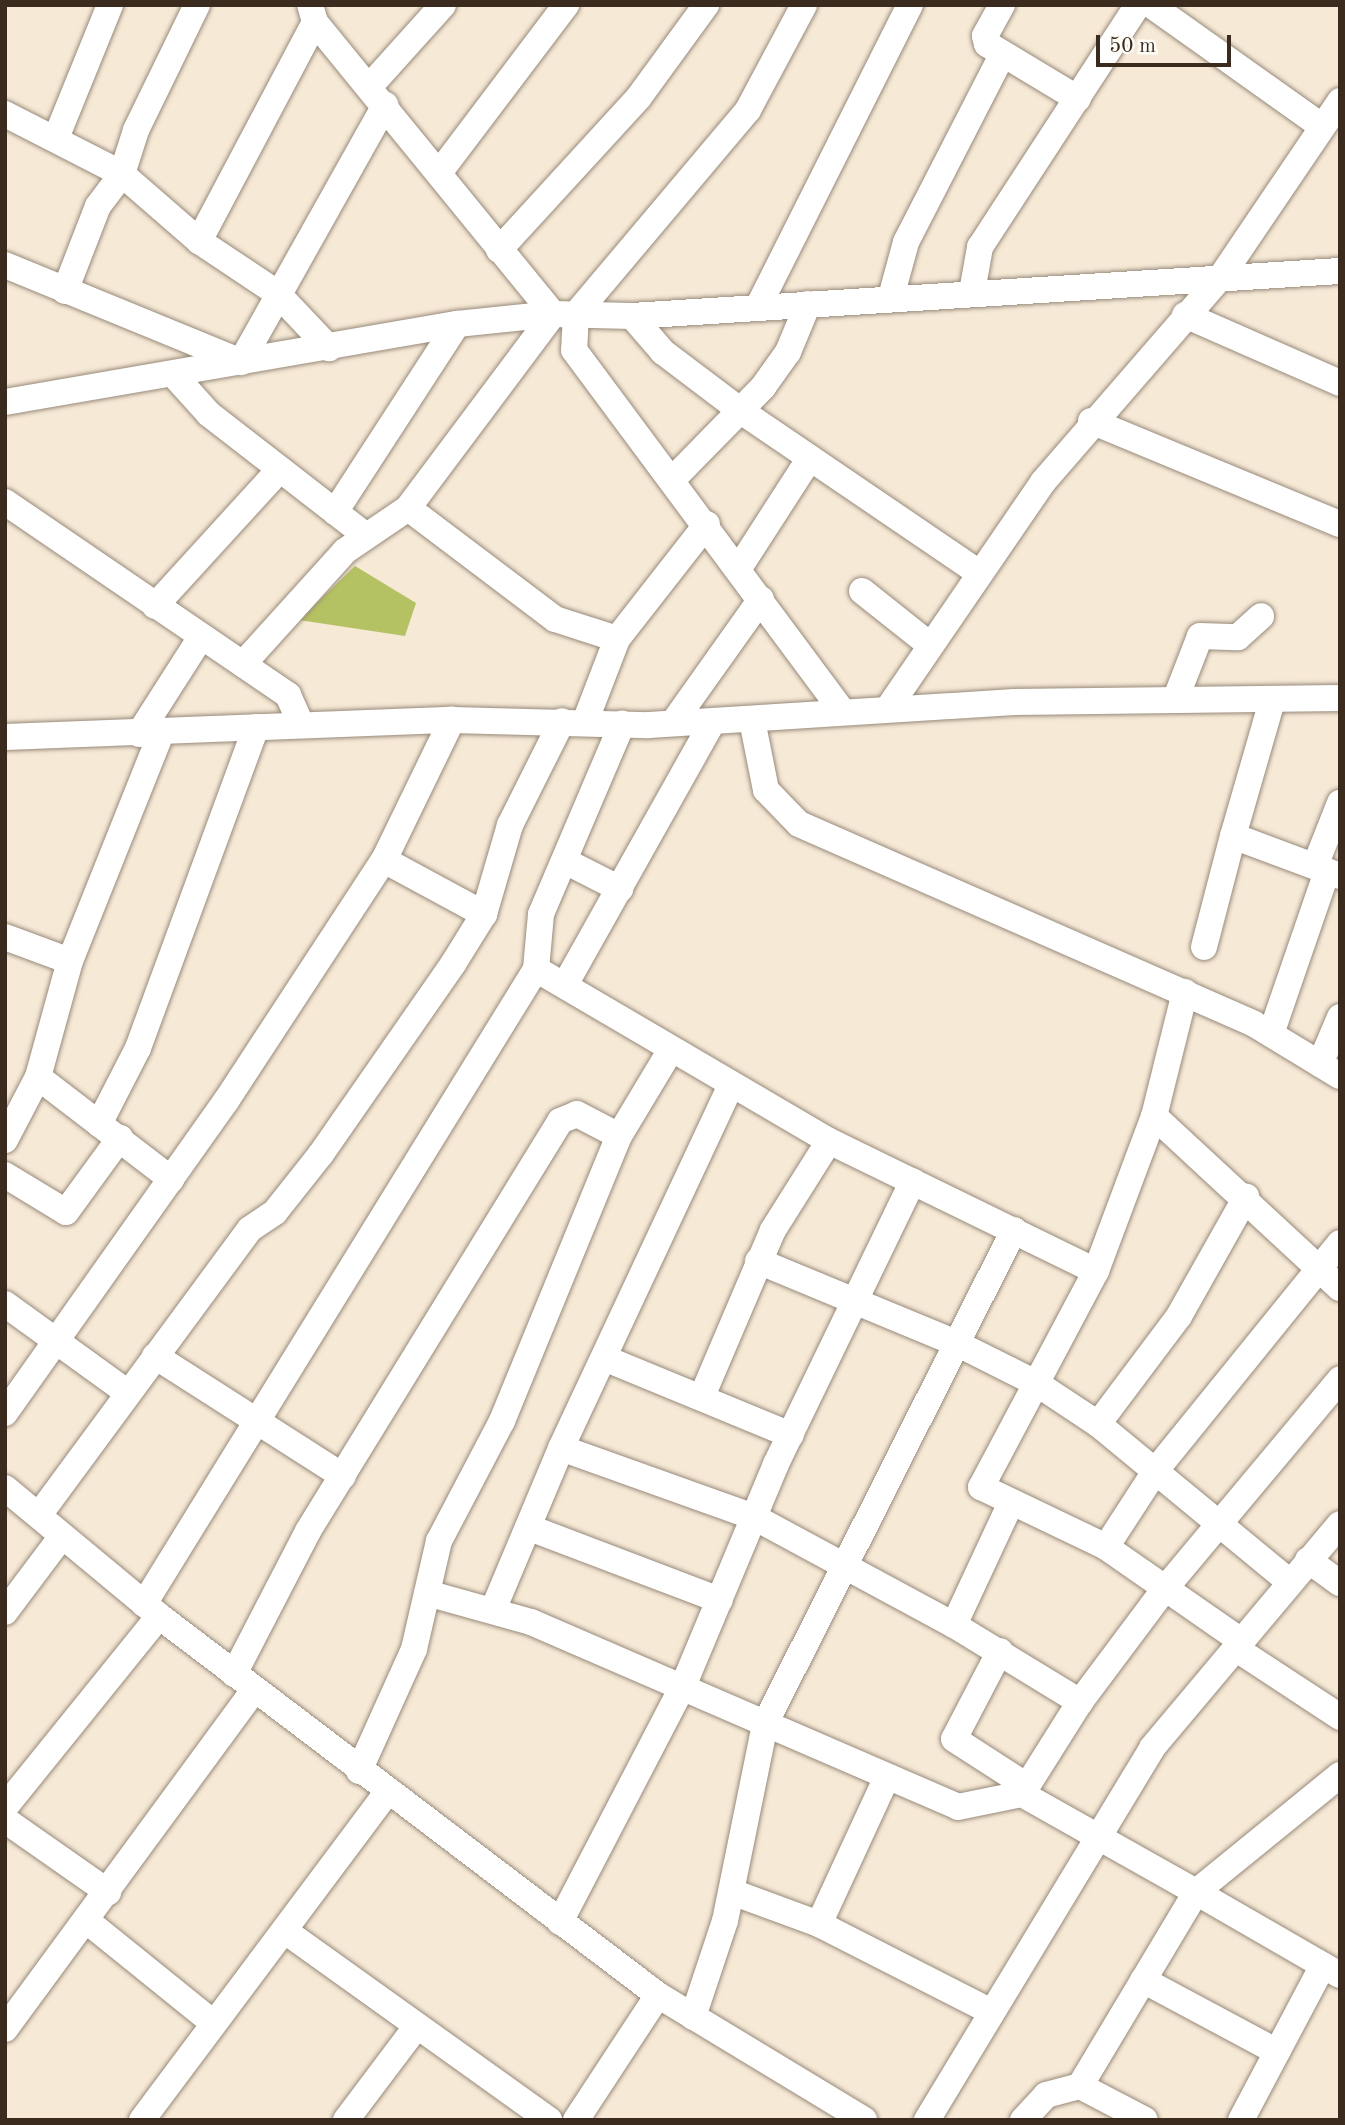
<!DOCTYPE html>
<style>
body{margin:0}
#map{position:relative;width:1345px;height:2125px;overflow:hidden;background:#f6e9d6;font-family:"Old Standard TT",serif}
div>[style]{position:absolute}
.green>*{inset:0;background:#b5c263}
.roads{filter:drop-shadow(0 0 2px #988a7a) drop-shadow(0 0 2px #988a7a)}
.minor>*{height:26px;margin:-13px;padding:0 13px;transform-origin:13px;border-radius:13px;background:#fff}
span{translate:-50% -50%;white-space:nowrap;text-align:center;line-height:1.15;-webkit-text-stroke:5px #fdfcf7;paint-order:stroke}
.frame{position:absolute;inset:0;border:7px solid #3b2a1e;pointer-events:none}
.scale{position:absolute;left:1096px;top:35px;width:135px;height:32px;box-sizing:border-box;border:4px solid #3b2a1e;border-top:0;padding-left:9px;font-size:21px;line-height:24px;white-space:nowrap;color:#3b2a1e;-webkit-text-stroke:5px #fdfcf7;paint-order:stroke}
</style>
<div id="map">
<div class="green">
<i style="clip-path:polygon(355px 566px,416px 603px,405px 636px,299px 620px)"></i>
</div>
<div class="roads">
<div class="minor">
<i style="left:804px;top:5px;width:119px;rotate:118.1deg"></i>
<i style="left:748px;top:110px;width:267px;rotate:130.1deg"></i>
<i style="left:576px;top:314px;width:36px;rotate:93deg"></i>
<i style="left:574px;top:350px;width:451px;rotate:53.4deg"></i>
<i style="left:1002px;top:5px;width:35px;rotate:119deg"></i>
<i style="left:985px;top:36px;width:8px;rotate:76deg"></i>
<i style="left:987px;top:44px;width:106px;rotate:31.1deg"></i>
<i style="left:1151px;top:5px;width:207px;rotate:35.4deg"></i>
<i style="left:315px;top:22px;width:248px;rotate:117.9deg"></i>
<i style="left:199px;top:241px;width:94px;rotate:33.7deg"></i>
<i style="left:277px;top:293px;width:76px;rotate:46.6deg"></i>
<i style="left:370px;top:86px;width:109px;rotate:-48deg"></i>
<i style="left:5px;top:114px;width:131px;rotate:27.1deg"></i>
<i style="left:122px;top:174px;width:102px;rotate:41deg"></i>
<i style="left:56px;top:138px;width:144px;rotate:-67.9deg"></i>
<i style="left:439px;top:173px;width:211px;rotate:-52.9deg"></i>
<i style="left:499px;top:250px;width:207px;rotate:-47.5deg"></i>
<i style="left:639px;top:97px;width:114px;rotate:-53.9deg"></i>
<i style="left:5px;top:265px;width:255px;rotate:22.3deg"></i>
<i style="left:241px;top:362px;width:295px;rotate:-60.7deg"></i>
<i style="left:65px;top:291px;width:91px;rotate:-68.8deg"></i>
<i style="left:98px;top:206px;width:40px;rotate:-53deg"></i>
<i style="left:122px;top:174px;width:46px;rotate:-72.3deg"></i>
<i style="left:136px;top:130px;width:139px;rotate:-64deg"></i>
<i style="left:972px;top:292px;width:46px;rotate:-79.9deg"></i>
<i style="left:980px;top:247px;width:289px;rotate:-56.9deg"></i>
<i style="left:891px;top:297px;width:57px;rotate:-74.7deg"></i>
<i style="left:906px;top:242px;width:210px;rotate:-62.8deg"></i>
<i style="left:759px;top:305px;width:336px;rotate:-63.3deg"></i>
<i style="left:1185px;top:315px;width:169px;rotate:23.7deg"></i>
<i style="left:632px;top:316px;width:48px;rotate:49.3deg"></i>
<i style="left:663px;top:352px;width:98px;rotate:37.1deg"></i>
<i style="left:741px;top:411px;width:288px;rotate:34.2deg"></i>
<i style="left:173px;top:374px;width:54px;rotate:48deg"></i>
<i style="left:209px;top:414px;width:197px;rotate:37.8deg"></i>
<i style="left:5px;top:402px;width:459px;rotate:-9.8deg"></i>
<i style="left:457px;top:324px;width:97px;rotate:-5.9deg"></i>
<i style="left:553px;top:314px;width:79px;rotate:1.5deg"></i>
<i style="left:632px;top:316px;width:709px;rotate:-3.64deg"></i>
<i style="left:1091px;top:421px;width:269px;rotate:22.5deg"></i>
<i style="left:673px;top:479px;width:129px;rotate:-45.6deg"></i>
<i style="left:763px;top:387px;width:43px;rotate:-54.5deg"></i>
<i style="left:788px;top:352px;width:52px;rotate:-67.4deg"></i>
<i style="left:5px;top:502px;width:343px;rotate:34.3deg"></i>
<i style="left:288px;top:695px;width:32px;rotate:66deg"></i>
<i style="left:408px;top:508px;width:184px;rotate:37.1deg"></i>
<i style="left:555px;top:619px;width:65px;rotate:17.9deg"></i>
<i style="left:335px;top:512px;width:224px;rotate:-57deg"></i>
<i style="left:739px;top:568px;width:131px;rotate:-57.2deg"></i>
<i style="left:862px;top:591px;width:87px;rotate:38.5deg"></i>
<i style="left:155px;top:606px;width:185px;rotate:-47.6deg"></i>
<i style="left:243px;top:664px;width:152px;rotate:-47.9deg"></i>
<i style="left:345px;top:551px;width:76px;rotate:-34.3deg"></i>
<i style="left:408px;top:508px;width:242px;rotate:-53.2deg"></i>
<i style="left:553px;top:314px;width:377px;rotate:-129.2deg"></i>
<i style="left:315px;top:22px;width:18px;rotate:-106deg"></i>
<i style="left:1176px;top:698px;width:66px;rotate:-68.8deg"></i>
<i style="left:1200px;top:636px;width:38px;rotate:2deg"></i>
<i style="left:1238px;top:637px;width:31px;rotate:-42deg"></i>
<i style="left:1272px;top:701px;width:141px;rotate:106.1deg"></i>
<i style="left:1233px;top:836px;width:114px;rotate:20.5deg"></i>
<i style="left:889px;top:707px;width:273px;rotate:-55.6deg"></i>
<i style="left:1043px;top:482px;width:275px;rotate:-49.1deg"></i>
<i style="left:1223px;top:274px;width:209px;rotate:-55.9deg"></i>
<i style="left:752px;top:720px;width:71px;rotate:78.7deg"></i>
<i style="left:766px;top:790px;width:47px;rotate:45.9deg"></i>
<i style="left:799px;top:824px;width:497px;rotate:23.7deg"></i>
<i style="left:1254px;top:1024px;width:100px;rotate:31.2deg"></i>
<i style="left:585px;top:722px;width:89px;rotate:-68.9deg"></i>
<i style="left:617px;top:639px;width:146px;rotate:-52deg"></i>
<i style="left:673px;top:723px;width:152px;rotate:-54.6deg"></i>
<i style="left:139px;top:734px;width:115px;rotate:-57.4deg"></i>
<i style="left:5px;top:737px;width:447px;rotate:-2.2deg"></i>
<i style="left:452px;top:720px;width:197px;rotate:1.5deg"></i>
<i style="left:649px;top:725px;width:366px;rotate:-3.6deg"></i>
<i style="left:1014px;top:702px;width:326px;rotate:-0.7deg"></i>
<i style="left:384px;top:860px;width:114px;rotate:28.4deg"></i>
<i style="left:565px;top:861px;width:62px;rotate:27deg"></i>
<i style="left:1315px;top:866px;width:68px;rotate:-68.4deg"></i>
<i style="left:5px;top:937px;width:69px;rotate:20.3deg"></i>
<i style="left:1204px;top:947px;width:115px;rotate:-75.4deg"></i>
<i style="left:536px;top:969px;width:340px;rotate:30.4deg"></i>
<i style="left:829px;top:1141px;width:297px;rotate:26deg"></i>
<i style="left:566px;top:983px;width:300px;rotate:-60.7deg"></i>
<i style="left:1185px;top:992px;width:128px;rotate:104deg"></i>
<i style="left:1154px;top:1116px;width:165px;rotate:110.5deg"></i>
<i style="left:1096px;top:1271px;width:245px;rotate:118deg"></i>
<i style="left:981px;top:1487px;width:139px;rotate:25.6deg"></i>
<i style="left:1106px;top:1547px;width:165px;rotate:34.8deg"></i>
<i style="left:1271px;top:1034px;width:172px;rotate:-71deg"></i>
<i style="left:1320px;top:1064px;width:51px;rotate:-66.9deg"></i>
<i style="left:38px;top:1077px;width:168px;rotate:37.5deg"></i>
<i style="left:1154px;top:1116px;width:253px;rotate:42.8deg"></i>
<i style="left:99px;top:1124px;width:85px;rotate:-62.8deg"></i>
<i style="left:138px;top:1048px;width:342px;rotate:-69.8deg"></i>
<i style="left:5px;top:1140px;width:71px;rotate:-62.4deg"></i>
<i style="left:38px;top:1077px;width:120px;rotate:-74.6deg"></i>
<i style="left:70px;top:961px;width:245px;rotate:-68.2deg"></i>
<i style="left:5px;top:1175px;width:71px;rotate:31.2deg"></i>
<i style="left:66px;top:1212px;width:92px;rotate:-53.9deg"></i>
<i style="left:758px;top:1261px;width:214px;rotate:22.5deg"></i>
<i style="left:956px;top:1343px;width:89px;rotate:26.6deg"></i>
<i style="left:1036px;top:1383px;width:74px;rotate:33.5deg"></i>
<i style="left:1098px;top:1424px;width:249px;rotate:39.5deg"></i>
<i style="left:5px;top:1304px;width:152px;rotate:35.9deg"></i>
<i style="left:155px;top:1356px;width:223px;rotate:32.6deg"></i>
<i style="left:604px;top:1358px;width:202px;rotate:22.4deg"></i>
<i style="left:703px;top:1394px;width:178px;rotate:-66.9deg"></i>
<i style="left:773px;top:1230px;width:105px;rotate:-57.8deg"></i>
<i style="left:5px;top:1413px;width:382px;rotate:-54.7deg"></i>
<i style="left:226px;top:1101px;width:288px;rotate:-56.8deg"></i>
<i style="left:384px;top:860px;width:156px;rotate:-64.1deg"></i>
<i style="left:1098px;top:1424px;width:135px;rotate:-53.1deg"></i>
<i style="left:1179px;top:1316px;width:137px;rotate:-60.6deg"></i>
<i style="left:561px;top:1448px;width:205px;rotate:19.7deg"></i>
<i style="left:754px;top:1517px;width:227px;rotate:28.4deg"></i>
<i style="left:954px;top:1625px;width:148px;rotate:31.4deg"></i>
<i style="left:5px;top:1488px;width:200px;rotate:39.7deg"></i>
<i style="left:159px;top:1616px;width:627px;rotate:37.22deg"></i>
<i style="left:658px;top:1995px;width:241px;rotate:31.2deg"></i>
<i style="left:39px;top:1515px;width:355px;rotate:-53.6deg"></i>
<i style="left:250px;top:1229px;width:30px;rotate:-34deg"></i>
<i style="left:275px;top:1212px;width:74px;rotate:-51.6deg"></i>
<i style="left:321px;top:1154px;width:231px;rotate:-55.2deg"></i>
<i style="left:453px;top:964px;width:59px;rotate:-58.2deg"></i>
<i style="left:484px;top:914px;width:93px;rotate:-73.7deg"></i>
<i style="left:510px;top:825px;width:116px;rotate:-63.4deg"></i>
<i style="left:530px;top:1528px;width:203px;rotate:20.8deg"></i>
<i style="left:1106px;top:1547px;width:92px;rotate:-57deg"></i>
<i style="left:1156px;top:1470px;width:292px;rotate:-51deg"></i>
<i style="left:1308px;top:1560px;width:39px;rotate:36deg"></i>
<i style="left:427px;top:1593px;width:108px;rotate:15.6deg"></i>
<i style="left:531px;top:1622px;width:465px;rotate:23.4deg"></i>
<i style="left:958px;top:1807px;width:65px;rotate:-11.5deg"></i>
<i style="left:1022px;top:1794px;width:200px;rotate:29.4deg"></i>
<i style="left:1196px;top:1892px;width:186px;rotate:-39.1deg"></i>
<i style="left:144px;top:1604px;width:746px;rotate:-58.31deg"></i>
<i style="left:536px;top:969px;width:55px;rotate:-84.8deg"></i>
<i style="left:541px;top:914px;width:207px;rotate:-66.9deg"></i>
<i style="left:493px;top:1610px;width:176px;rotate:-67.2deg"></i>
<i style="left:561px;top:1448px;width:401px;rotate:-64.9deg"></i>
<i style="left:5px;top:1612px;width:95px;rotate:-53.1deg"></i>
<i style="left:954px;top:1625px;width:132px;rotate:-65deg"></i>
<i style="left:1235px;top:1648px;width:126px;rotate:33.3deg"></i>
<i style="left:1000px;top:1651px;width:99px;rotate:117.6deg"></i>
<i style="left:954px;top:1739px;width:87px;rotate:32.8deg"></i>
<i style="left:234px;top:1674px;width:161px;rotate:-62.6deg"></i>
<i style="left:308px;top:1531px;width:481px;rotate:-58.4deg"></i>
<i style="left:560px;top:1121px;width:18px;rotate:-22deg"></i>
<i style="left:577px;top:1114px;width:47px;rotate:27.6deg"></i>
<i style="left:359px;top:1771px;width:134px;rotate:-65.7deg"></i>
<i style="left:414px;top:1649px;width:111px;rotate:-77deg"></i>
<i style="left:439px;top:1541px;width:136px;rotate:-62.3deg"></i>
<i style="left:502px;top:1421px;width:308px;rotate:-67.7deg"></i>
<i style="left:619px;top:1136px;width:99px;rotate:-59deg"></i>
<i style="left:1022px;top:1794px;width:109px;rotate:-57.8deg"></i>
<i style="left:1080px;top:1702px;width:139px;rotate:-53.2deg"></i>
<i style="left:1163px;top:1591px;width:276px;rotate:-50.1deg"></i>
<i style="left:5px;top:1807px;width:245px;rotate:-51.1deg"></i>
<i style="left:5px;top:1820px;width:126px;rotate:35deg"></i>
<i style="left:732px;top:1892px;width:93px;rotate:20.2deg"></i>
<i style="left:819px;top:1924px;width:194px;rotate:27deg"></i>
<i style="left:87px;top:1921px;width:161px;rotate:38.9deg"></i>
<i style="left:560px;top:1922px;width:268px;rotate:-62.5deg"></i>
<i style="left:684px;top:1684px;width:238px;rotate:-67.3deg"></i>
<i style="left:776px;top:1464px;width:314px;rotate:-64.2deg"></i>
<i style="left:819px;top:1924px;width:162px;rotate:-65.2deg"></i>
<i style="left:285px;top:1931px;width:325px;rotate:35.6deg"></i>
<i style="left:1143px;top:1980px;width:152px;rotate:28.2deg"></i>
<i style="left:693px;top:2017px;width:101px;rotate:-71.6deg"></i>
<i style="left:725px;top:1921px;width:201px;rotate:-78.5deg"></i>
<i style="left:765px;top:1724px;width:553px;rotate:-63.25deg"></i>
<i style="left:5px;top:2029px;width:421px;rotate:-53.7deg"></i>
<i style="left:1080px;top:2086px;width:226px;rotate:-59.1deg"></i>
<i style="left:1196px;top:1892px;width:166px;rotate:30deg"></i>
<i style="left:142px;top:2120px;width:409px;rotate:-53.2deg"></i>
<i style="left:346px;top:2120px;width:116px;rotate:-53deg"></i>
<i style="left:576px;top:2120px;width:149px;rotate:-56.7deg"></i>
<i style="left:927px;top:2120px;width:435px;rotate:-58.8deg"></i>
<i style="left:1152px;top:1748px;width:292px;rotate:-50deg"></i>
<i style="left:1023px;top:2120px;width:34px;rotate:-47deg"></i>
<i style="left:1046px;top:2095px;width:35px;rotate:-15deg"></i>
<i style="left:1080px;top:2086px;width:73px;rotate:27.6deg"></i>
<i style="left:1241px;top:2120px;width:175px;rotate:-62.1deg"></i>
</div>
</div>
<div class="frame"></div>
<div class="scale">50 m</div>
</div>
